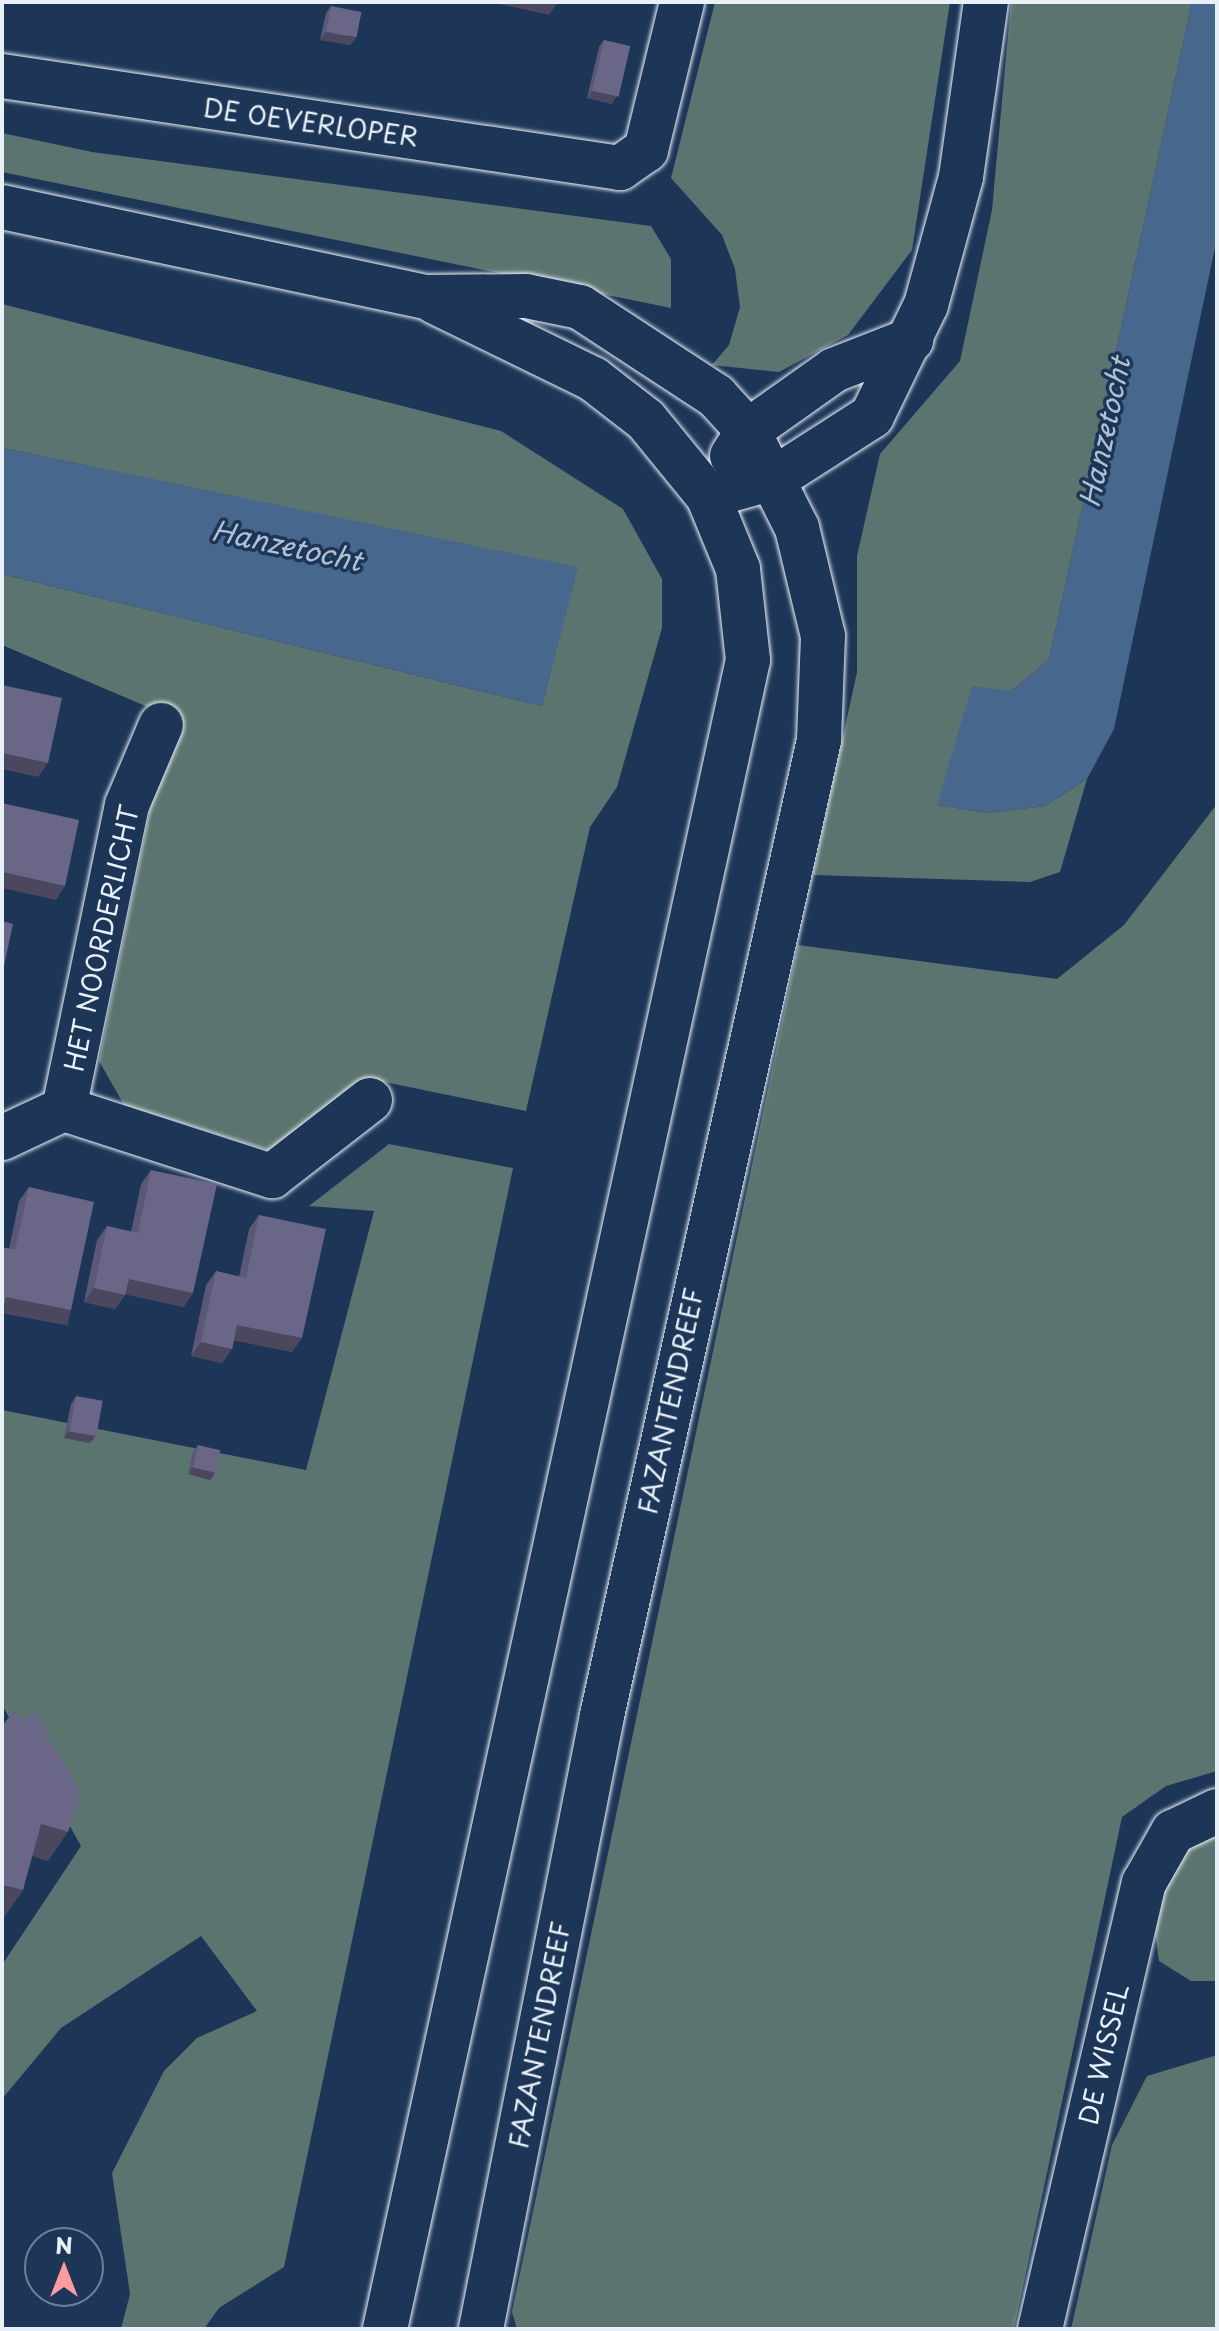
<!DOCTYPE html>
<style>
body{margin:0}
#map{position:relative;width:1219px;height:2331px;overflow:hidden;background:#1d3557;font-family:"Playpen Sans",sans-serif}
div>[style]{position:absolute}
.green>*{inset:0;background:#5c7470}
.water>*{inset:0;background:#47678d}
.roads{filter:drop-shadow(0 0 2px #e8f1f8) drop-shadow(0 0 2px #e8f1f8)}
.street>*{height:44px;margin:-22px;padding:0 22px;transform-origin:22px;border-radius:22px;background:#1d3557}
.secondary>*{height:44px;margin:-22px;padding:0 22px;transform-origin:22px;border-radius:22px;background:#1d3557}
.wall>*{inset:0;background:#5a5874}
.shaded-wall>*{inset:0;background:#4a475e;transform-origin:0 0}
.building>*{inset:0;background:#696687;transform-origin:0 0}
span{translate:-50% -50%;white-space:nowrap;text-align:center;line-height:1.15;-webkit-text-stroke:7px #1d3557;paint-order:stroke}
.street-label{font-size:26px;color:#e8f1f8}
.water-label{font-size:28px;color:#b0c1d3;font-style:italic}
.frame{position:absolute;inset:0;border:4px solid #e8f1f8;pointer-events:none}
.north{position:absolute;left:24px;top:2227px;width:80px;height:80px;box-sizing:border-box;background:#1d3557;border:2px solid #6e8097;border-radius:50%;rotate:0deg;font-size:22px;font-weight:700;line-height:32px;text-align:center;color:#e8f1f8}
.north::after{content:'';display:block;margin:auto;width:28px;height:36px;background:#ff9aa2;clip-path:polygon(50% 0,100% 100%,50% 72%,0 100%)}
</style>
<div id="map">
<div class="green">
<i style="clip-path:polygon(715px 2px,950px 2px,912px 250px,848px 335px,779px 372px,712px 365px,729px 345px,740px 307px,735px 269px,722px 235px,671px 178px)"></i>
<i style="clip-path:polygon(1011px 2px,1192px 2px,1049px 660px,1011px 691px,938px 805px,987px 813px,1045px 806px,1087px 779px,1060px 872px,1030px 882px,813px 875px,857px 672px,857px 556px,880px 454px,960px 361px,992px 210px)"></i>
<i style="clip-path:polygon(2px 133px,92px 152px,651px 226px,671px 259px,671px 308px,2px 172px)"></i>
<i style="clip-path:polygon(2px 304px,501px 431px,623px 509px,662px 579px,662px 628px,617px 787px,590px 827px,526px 1111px,370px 1079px,281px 1154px,124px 1105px,99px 1061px,169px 716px,2px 645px,2px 574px,542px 706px,577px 568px,2px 448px)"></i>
<i style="clip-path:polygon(1217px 804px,1217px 1771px,1166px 1786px,1122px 1817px,1014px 2329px,517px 2329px,512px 2312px,798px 945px,1057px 979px,1124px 925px)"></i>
<i style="clip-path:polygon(389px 1144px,513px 1168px,284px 2267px,219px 2308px,204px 2329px,121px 2329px,130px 2294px,112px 2173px,164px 2071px,197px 2038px,257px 2011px,201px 1936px,61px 2028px,2px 2099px,2px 1965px,81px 1846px,2px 1705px,2px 1410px,306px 1470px,374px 1211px,309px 1206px)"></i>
<i style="clip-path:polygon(1209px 1830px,1217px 1830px,1217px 1981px,1191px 1981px,1159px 1961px,1152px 1911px,1183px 1856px)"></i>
<i style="clip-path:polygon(1217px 2055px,1217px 2329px,1071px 2329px,1112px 2145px,1147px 2076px)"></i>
</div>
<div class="water">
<i style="clip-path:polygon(1192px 2px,1217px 2px,1217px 238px,1114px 729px,1087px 779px,1045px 806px,987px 813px,937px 805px,972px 686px,1011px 691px,1049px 660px)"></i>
<i style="clip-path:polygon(2px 448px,578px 567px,542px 706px,2px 574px)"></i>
</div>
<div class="roads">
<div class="street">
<i style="left:2px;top:76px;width:625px;rotate:8.47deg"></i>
<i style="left:620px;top:168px;width:32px;rotate:-35deg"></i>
<i style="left:646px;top:150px;width:152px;rotate:-76.3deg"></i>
<i style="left:64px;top:1109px;width:310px;rotate:-78.3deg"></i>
<i style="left:127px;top:805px;width:87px;rotate:-67deg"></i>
<i style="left:2px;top:1138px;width:68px;rotate:-25.1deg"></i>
<i style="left:64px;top:1109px;width:219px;rotate:17.9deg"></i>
<i style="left:272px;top:1176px;width:124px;rotate:-37.8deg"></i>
<i style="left:1040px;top:2329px;width:458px;rotate:-76.9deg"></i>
<i style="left:1144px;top:1883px;width:59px;rotate:-60.4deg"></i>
<i style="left:1173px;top:1832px;width:49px;rotate:-25.5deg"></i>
</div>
<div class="secondary">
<i style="left:2px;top:207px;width:433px;rotate:12deg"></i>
<i style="left:426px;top:297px;width:100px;rotate:-0.6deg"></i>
<i style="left:526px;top:296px;width:55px;rotate:11.5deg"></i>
<i style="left:580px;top:307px;width:163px;rotate:33.2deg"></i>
<i style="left:716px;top:396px;width:47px;rotate:47.6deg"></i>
<i style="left:748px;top:431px;width:109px;rotate:63.2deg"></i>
<i style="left:797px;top:528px;width:111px;rotate:76.5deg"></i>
<i style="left:823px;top:636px;width:104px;rotate:92.2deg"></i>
<i style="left:819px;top:740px;width:1000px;rotate:102.54deg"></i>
<i style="left:602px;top:1716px;width:625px;rotate:101.17deg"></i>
<i style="left:732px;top:456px;width:30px;rotate:-57deg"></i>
<i style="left:748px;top:431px;width:105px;rotate:-35.3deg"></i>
<i style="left:834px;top:370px;width:83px;rotate:-21.3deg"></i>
<i style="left:708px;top:496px;width:72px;rotate:-15.4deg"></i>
<i style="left:777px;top:477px;width:113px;rotate:-32.7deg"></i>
<i style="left:872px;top:416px;width:123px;rotate:-64.1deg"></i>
<i style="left:926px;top:305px;width:133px;rotate:-74.7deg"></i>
<i style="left:961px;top:177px;width:177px;rotate:-81.9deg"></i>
<i style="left:385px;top:2329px;width:1708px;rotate:-77.73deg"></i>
<i style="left:748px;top:660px;width:92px;rotate:-96.3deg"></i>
<i style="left:738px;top:569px;width:79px;rotate:-112.3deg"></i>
<i style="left:708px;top:496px;width:98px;rotate:-129.2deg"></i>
<i style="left:646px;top:420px;width:67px;rotate:-142.3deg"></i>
<i style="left:593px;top:379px;width:176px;rotate:-154deg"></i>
</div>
</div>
<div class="wall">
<i style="clip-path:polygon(331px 6px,351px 45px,320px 40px,326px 13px)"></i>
<i style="clip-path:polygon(604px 40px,612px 104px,587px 98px,599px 47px)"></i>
<i style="clip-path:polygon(151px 1170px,184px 1307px,125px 1294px,115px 1309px,84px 1302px,97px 1240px,107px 1226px,131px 1232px,141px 1184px)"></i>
<i style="clip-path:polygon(29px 1187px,71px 1310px,61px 1324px,2px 1313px,2px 1247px,9px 1249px,19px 1201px)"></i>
<i style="clip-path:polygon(259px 1215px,292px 1352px,234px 1340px,232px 1349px,222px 1363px,191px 1356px,206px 1285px,216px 1271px,239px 1277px,249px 1229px)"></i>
<i style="clip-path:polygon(76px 1396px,96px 1435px,90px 1443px,64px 1438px,71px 1404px)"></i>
<i style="clip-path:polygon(198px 1445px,215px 1473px,210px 1480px,188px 1474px,193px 1452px)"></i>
</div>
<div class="shaded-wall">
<i style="clip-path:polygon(490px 2px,558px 2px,549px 15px)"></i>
<i style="clip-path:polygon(326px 32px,356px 38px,351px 45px,320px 40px)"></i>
<i style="clip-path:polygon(592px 91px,617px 96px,612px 104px,587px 98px)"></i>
<i style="clip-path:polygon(2px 753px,48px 763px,38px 777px,2px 769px)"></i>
<i style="clip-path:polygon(2px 872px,65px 886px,56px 900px,2px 888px)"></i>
<i style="clip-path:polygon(129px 1279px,193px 1293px,184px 1307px,119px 1293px)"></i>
<i style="clip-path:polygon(94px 1288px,125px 1295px,115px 1309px,84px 1302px)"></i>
<i style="left:6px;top:1297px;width:66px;height:16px;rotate:11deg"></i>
<i style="clip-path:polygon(237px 1325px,302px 1338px,292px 1352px,227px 1339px)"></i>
<i style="clip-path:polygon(201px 1342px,232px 1349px,222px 1363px,191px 1356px)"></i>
<i style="clip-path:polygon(69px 1431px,96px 1435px,90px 1443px,64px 1438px)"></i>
<i style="clip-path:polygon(193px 1467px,215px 1473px,210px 1480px,188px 1474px)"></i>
<i style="clip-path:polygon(41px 1824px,68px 1832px,48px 1861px,21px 1853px)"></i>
<i style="clip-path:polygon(2px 1885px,23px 1890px,3px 1919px,2px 1919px)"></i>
</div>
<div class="building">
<i style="left:331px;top:6px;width:31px;height:26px;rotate:11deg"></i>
<i style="left:604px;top:40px;width:27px;height:52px;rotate:13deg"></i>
<i style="clip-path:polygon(2px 685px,62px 698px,48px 763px,2px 753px)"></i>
<i style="clip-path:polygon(2px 803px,79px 820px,65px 886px,2px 872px,2px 874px)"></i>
<i style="clip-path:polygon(2px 921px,13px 924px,2px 975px)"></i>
<i style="clip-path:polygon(151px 1170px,217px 1184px,193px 1293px,129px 1279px,125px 1295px,94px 1288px,107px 1226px,138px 1233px)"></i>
<i style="clip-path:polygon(29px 1187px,94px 1202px,71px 1310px,6px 1297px,2px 1312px,2px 1247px,15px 1250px)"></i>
<i style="clip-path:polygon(259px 1215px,326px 1229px,302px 1338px,237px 1325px,232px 1349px,201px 1342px,216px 1271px,246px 1278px)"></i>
<i style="left:76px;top:1396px;width:27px;height:36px;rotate:10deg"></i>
<i style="left:198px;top:1445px;width:23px;height:23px;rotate:13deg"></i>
<i style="clip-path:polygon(14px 1711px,25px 1721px,34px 1711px,81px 1794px,68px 1832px,41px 1824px,23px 1890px,2px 1885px,2px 1726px)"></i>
</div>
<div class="street-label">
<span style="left:311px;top:122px;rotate:8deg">DE OEVERLOPER</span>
<span style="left:101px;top:938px;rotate:-78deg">HET NOORDERLICHT</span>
<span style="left:670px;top:1401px;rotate:-78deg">FAZANTENDREEF</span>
<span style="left:539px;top:2035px;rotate:-79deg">FAZANTENDREEF</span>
<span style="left:1103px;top:2054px;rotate:-77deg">DE WISSEL</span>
</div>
<div class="water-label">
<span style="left:1104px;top:432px;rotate:-78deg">Hanzetocht</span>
<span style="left:287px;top:545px;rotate:12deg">Hanzetocht</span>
</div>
<div class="frame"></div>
<div class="north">N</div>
</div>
